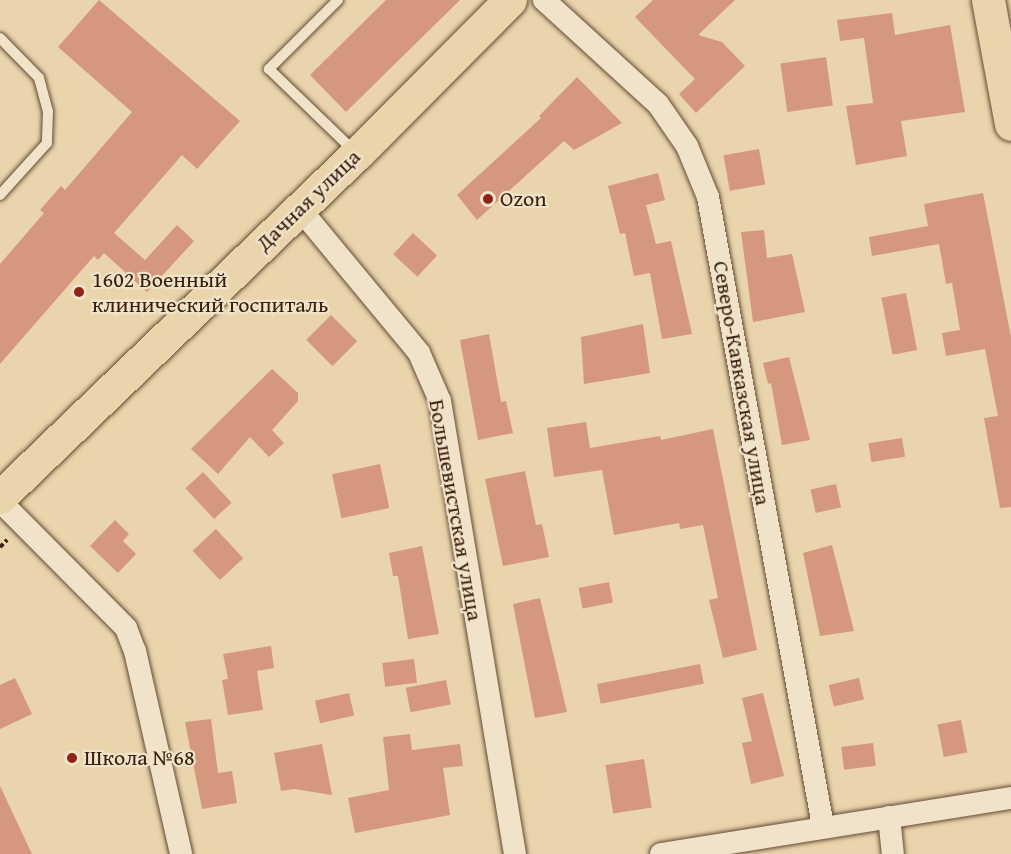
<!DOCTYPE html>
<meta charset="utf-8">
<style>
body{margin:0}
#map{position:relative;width:1011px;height:854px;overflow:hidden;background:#e9d4ac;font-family:"Gentium Book Plus",serif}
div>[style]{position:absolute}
.building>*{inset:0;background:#d6977f;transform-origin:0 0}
.path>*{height:4px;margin-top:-2px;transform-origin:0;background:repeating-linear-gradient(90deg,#381d0c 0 4.5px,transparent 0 7.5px)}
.roads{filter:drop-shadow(0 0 2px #644b34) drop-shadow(0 0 2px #644b34)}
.service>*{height:10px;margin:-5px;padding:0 5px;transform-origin:5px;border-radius:5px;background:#f1e3c9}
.minor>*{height:22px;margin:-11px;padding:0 11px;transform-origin:11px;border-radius:11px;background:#f1e3c9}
.primary>*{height:33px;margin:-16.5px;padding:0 16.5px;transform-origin:16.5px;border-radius:16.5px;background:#e9d4ac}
.dots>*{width:16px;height:16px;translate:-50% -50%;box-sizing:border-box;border:3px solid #f1e3c9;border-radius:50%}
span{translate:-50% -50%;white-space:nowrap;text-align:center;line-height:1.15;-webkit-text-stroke:4.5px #f1e3c9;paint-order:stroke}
.poi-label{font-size:22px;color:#381d0c}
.left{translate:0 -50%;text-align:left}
.street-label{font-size:22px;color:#381d0c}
</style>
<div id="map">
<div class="building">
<i style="clip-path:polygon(99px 0,240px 121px,197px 169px,182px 155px,114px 233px,145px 260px,177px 225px,194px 241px,147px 292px,104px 253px,98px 260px,94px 256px,0 364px,0 264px,44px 213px,40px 210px,61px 186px,65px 190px,132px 112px,58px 47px)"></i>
<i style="clip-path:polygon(386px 0,460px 0,346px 112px,310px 75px)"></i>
<i style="clip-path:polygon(653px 0,735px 0,698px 35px,722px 42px,745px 66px,696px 113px,679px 94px,695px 79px,635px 17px)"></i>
<i style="clip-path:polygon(892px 13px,895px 35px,950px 25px,965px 112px,901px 121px,907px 156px,856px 165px,846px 106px,873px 103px,864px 38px,840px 41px,837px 20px)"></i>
<i style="left:826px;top:57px;width:49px;height:46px;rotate:82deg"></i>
<i style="clip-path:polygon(577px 77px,622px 123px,574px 150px,564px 141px,477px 220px,457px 195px,541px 118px,539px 116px)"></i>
<i style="left:759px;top:149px;width:36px;height:36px;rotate:80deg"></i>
<i style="clip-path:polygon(658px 173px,665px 200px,646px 205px,656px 244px,671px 241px,692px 334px,662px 339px,650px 273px,634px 276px,625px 233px,620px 234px,608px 186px)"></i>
<i style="clip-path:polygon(983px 193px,1011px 337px,1011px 507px,1000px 508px,984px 418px,998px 416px,985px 349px,946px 356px,942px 333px,960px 330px,952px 283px,946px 284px,939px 244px,872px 256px,869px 237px,928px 226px,924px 204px)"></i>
<i style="clip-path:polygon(764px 230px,767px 258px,792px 254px,805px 312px,753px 322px,741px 232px)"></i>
<i style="left:413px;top:233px;width:33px;height:29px;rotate:43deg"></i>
<i style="left:906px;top:293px;width:58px;height:25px;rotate:79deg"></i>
<i style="left:331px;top:315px;width:37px;height:35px;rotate:45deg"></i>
<i style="clip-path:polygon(643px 324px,650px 373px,584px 384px,581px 337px)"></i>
<i style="clip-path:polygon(489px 334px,501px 402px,506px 401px,513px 433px,478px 440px,460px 340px)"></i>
<i style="clip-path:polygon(789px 357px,810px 440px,782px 445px,771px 383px,768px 384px,763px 363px)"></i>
<i style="clip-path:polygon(272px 369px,298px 393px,298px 401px,272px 430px,284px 443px,269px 457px,250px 437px,218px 474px,191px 449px)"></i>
<i style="clip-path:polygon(586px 422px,590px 448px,660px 436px,661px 440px,713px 429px,757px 650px,723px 658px,709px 600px,718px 598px,703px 525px,680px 529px,679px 523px,614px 535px,602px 470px,554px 477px,547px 428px)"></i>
<i style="left:902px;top:438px;width:19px;height:34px;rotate:81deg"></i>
<i style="left:380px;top:464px;width:45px;height:49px;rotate:78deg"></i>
<i style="clip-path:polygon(525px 471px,536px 525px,542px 524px,549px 557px,503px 566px,485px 479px)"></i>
<i style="left:203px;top:472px;width:42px;height:24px;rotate:47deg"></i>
<i style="left:836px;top:484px;width:24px;height:26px;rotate:78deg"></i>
<i style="clip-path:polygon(115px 520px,129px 534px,123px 541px,136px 554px,118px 573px,90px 546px)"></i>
<i style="left:216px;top:529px;width:40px;height:32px;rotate:47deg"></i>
<i style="clip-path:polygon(832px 545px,854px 631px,820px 636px,803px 553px)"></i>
<i style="clip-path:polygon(422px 546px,439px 634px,408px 639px,398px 576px,393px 576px,389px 553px)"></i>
<i style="left:609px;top:582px;width:21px;height:31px;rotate:79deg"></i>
<i style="clip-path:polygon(540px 598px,567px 712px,535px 718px,513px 604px)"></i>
<i style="clip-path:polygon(271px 646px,274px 668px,257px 671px,263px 710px,228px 715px,222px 680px,228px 679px,223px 654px)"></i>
<i style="left:414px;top:659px;width:24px;height:32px;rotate:83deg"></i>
<i style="left:700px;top:664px;width:20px;height:105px;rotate:79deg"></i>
<i style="clip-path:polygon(15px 678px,32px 714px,0 729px,0 685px)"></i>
<i style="left:859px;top:678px;width:22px;height:31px;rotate:77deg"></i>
<i style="left:446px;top:680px;width:25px;height:41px;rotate:79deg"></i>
<i style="left:349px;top:693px;width:23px;height:35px;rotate:77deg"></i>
<i style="clip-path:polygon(763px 693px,784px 776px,751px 784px,742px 743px,752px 741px,742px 698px)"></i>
<i style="clip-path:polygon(211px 719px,218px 773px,232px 771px,237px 803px,202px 809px,185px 722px)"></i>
<i style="left:961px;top:720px;width:33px;height:24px;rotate:79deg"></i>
<i style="clip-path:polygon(410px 734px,412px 750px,460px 744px,463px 766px,443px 768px,450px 815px,355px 833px,348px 798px,389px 790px,383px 737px)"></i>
<i style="left:873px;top:743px;width:23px;height:32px;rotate:83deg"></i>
<i style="clip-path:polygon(322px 744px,332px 795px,294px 789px,281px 791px,274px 753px)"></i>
<i style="left:644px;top:759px;width:49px;height:39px;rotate:81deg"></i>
<i style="clip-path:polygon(0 786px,32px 854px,0 854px)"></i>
</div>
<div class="path">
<i style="left:0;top:547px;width:10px;rotate:-45deg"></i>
</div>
<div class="roads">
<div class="service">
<i style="left:338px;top:0;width:98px;rotate:135deg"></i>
<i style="left:269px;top:69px;width:118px;rotate:44deg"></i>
<i style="left:0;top:38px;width:56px;rotate:45.7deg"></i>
<i style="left:39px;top:78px;width:34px;rotate:75deg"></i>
<i style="left:48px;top:111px;width:32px;rotate:92deg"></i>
<i style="left:47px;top:143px;width:70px;rotate:132.1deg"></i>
</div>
<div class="minor">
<i style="left:544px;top:0;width:154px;rotate:42.4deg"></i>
<i style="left:658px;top:104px;width:51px;rotate:55.4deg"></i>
<i style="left:687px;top:146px;width:55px;rotate:67.6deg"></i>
<i style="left:708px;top:197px;width:639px;rotate:79.64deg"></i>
<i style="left:300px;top:209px;width:187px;rotate:50.4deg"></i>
<i style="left:419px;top:353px;width:52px;rotate:66.4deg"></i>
<i style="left:440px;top:401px;width:459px;rotate:80.6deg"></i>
<i style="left:0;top:501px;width:179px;rotate:45.2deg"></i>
<i style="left:126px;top:628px;width:25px;rotate:69deg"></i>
<i style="left:135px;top:651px;width:208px;rotate:77.2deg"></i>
<i style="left:889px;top:817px;width:37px;rotate:84deg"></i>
<i style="left:661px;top:854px;width:354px;rotate:-9.1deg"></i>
</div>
<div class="primary">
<i style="left:988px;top:0;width:126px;rotate:79.5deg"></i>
<i style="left:0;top:497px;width:495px;rotate:-43.9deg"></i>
<i style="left:357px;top:154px;width:217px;rotate:-45.2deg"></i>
</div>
</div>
<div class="dots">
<i style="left:488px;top:199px;background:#8f2418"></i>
<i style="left:79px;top:292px;background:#8f2418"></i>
<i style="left:72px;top:758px;background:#8f2418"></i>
</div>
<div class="poi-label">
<span class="left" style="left:500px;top:199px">Ozon</span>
<span class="left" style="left:92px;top:292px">1602 Военный<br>клинический госпиталь</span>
<span class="left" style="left:84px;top:758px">Школа №68</span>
</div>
<div class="street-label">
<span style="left:308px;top:200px;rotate:-44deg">Дачная улица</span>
<span style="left:742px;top:383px;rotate:80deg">Северо-Кавказская улица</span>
<span style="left:456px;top:510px;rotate:80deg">Большевистская улица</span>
</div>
</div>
